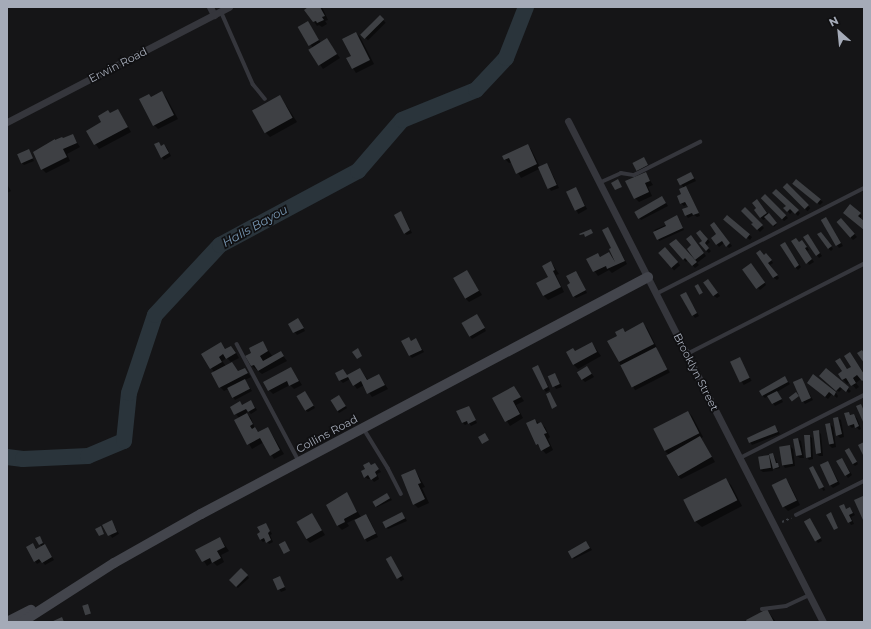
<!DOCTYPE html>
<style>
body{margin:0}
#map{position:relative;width:871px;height:629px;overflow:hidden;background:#151517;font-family:Montserrat,sans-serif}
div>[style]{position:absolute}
.shadow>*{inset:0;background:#0007;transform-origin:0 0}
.river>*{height:16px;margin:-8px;padding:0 8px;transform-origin:8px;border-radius:8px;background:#2a343b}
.building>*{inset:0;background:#3e4044;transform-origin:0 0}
.path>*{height:1.5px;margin-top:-0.75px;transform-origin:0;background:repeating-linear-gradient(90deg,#3b3e43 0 2px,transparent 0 5px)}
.lane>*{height:3.5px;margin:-1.75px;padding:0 1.75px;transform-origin:1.75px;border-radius:1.75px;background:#35363c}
.street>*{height:7px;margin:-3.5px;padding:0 3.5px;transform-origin:3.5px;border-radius:3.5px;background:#35363c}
.secondary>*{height:10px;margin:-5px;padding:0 5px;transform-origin:5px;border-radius:5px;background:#43454c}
span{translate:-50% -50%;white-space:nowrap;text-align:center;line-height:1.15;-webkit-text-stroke:3.5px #101012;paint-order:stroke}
.street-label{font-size:11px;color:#a5abb8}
.water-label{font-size:12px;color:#7a9ab6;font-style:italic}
.frame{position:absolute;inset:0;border:8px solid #a5abb8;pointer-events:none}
.north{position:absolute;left:819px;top:12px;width:40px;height:40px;-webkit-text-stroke:3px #101012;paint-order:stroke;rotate:333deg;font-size:11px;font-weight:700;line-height:16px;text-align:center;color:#a5abb8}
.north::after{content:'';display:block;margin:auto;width:14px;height:18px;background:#a5abb8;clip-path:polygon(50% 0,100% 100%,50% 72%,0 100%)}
</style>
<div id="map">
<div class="shadow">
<i style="clip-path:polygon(305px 7px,322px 7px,328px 20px,325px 21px,327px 24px,322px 27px,319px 25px,317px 26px)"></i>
<i style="left:380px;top:17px;width:8px;height:25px;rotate:45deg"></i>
<i style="clip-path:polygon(308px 23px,321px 43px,327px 40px,340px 58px,323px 69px,310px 50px,313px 48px,299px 28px)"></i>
<i style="clip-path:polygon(356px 33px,360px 37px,374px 64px,356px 73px,347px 59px,352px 56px)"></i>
<i style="clip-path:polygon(162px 93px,166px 97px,178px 119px,158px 129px,154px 125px,151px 98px)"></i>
<i style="clip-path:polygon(280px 96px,297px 122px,270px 137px,266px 133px)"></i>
<i style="clip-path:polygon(118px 110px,131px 132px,99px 149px,87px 131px,103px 123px,108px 111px,111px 114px)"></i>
<i style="clip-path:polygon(72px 135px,80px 147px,67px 154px,70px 161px,46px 173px,42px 169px,55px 141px)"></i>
<i style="clip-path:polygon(158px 143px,162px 147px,164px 145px,167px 148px,171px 156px,164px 160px,162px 157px)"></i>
<i style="clip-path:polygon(527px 145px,531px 149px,540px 167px,547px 164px,549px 167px,559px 188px,551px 191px,539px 169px,521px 178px,512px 162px,509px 163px,505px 159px)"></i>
<i style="clip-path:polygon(28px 150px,34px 161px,24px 165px,22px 163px)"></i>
<i style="clip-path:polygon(644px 158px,650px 168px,639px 173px,637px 170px)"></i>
<i style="clip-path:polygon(645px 173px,653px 185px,648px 187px,652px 196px,639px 202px,635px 198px)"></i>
<i style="clip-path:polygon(691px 173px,696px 181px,685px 186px,688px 190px,700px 216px,697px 217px,694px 215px,688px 218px,686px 215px,689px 207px,687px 204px,684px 206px,681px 203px,684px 188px,681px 184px)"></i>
<i style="clip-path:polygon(7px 184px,11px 191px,7px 193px)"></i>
<i style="left:787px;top:185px;width:33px;height:4px;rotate:45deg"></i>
<i style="clip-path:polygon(796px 186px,820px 200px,823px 202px,820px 205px)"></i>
<i style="left:576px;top:189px;width:23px;height:10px;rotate:61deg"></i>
<i style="clip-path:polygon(776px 191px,800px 213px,798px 216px,793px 211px,790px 214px,785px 208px,787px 206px)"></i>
<i style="clip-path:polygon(765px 195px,788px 218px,784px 221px,762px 198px)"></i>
<i style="clip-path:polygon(662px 197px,668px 206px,641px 220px,639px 217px)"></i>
<i style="clip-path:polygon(759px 203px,777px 224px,774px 227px,767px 218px,763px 220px,755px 210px)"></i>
<i style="clip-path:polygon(850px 206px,862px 216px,860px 219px,864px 223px,864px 229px)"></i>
<i style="clip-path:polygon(745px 209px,764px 228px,760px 232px,752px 224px,754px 223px)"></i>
<i style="clip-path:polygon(403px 215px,412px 233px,407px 235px,404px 233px)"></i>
<i style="clip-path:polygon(727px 216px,752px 237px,750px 240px,727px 222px)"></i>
<i style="clip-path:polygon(826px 218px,843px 246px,839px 248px,837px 245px)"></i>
<i style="left:679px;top:219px;width:12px;height:27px;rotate:66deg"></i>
<i style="clip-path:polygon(843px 222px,857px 237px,853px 240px,851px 238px)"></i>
<i style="clip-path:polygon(717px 226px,732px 246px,729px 248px,724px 243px,719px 247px,713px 239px,718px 235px)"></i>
<i style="clip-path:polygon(608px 228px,627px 264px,612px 273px,609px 270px,598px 276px,587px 260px,598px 254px,601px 257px,609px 253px,614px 258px)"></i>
<i style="clip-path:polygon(703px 233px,710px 242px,706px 246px,711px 251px,709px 253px,706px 251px)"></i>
<i style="clip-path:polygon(821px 233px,833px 249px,831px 251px,828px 248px)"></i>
<i style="clip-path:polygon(810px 238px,822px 256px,819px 258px,817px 255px)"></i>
<i style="clip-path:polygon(693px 239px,706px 256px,697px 263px,699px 265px,695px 268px,688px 260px,686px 262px,671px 245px,694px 260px)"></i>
<i style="clip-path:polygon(799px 243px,805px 244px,809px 250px,806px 251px,814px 262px,809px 265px)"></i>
<i style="clip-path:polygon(787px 246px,801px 267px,798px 270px,795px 267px)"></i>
<i style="left:665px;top:248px;width:23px;height:8px;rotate:49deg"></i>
<i style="clip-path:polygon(757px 254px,769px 257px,773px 263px,770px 265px,779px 278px,777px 280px,774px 278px)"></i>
<i style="clip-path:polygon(551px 262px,559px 274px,556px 275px,564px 292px,548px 300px,544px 296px,549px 277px)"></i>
<i style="clip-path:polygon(753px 267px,766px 285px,760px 290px,757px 287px)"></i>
<i style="clip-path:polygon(467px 272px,482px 295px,469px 302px,465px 298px)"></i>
<i style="clip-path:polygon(578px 275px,587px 293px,576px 298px,574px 296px,572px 284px)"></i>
<i style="clip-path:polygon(710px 283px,720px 296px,717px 298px,714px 296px)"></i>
<i style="clip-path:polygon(686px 293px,699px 316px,695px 318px,693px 315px)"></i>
<i style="clip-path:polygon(477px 315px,486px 331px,472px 339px,470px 336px)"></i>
<i style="clip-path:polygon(298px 319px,305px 331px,297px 335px,289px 324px)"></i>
<i style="clip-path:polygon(643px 324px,647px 328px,657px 348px,656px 349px,667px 368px,632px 385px,619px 362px,618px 336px,623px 329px,626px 332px)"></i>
<i style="clip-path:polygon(409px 338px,412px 342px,416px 340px,424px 352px,412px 358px,410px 356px)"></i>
<i style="clip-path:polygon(262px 342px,273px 357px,281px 353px,287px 361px,262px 374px,252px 366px,247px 356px,253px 353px)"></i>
<i style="clip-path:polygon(evenodd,221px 343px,226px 350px,231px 347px,235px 351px,239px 358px,231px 362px,239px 372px,245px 369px,251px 377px,245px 380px,252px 391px,235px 400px,228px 389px,224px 391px,220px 387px,213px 373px,214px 372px,202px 354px,221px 343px,227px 358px,232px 363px,226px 366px,222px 361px,227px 358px)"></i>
<i style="clip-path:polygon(592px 343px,601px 356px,578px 369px,574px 365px,576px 352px)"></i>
<i style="left:739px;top:358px;width:26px;height:9px;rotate:61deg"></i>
<i style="clip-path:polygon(853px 358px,864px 373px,864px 382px,861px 379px,856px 383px,859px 387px,856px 389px,850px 382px,847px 384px,839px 374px,843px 371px,840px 359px,848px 370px,852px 367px)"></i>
<i style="clip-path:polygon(538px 366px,550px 390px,546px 392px,544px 389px)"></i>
<i style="clip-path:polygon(587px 367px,594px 377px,585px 382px,582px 379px)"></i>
<i style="clip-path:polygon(291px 368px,302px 385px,294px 389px,290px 385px,273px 394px,269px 390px)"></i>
<i style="clip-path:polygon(360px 369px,368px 380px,379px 375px,388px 389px,372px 397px,364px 385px,357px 389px,350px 379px,343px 383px,340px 380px,343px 370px,347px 376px)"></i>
<i style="left:668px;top:369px;width:4px;height:39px;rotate:63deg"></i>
<i style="clip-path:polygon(826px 369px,851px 391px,849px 393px,843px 388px,839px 392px,823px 379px)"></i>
<i style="clip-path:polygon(555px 374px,562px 387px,556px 389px,549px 377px)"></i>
<i style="clip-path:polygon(813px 376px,836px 393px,838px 396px,837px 398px,832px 394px,828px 399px,810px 385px)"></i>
<i style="clip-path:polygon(785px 378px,790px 384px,777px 392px,783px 402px,775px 406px,768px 396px,765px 398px,762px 395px)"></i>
<i style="clip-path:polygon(801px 379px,813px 400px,805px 404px,803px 401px)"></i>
<i style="clip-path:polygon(514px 387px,524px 401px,516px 405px,523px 418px,510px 426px,493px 398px)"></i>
<i style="clip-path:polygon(305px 392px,315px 408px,308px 412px,305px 410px)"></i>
<i style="clip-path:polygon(339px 396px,347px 408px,339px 413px,337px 410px)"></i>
<i style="clip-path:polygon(251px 401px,257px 410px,251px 414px,248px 411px,246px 413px,251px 418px,255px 429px,259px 433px,268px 428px,284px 454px,274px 459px,264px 442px,252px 449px,235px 420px,239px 418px,231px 407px,242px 406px)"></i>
<i style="clip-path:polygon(469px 407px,477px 423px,471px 426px,469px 423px,465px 425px,463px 423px)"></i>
<i style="clip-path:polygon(688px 412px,692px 416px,703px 437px,701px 438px,715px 462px,681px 479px,677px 475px,668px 454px,664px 450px)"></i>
<i style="clip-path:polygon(848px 413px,857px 418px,861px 429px,859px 430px,856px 426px,852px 428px,849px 425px)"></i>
<i style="clip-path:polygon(838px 418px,841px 420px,844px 437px,840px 438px,837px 435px)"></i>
<i style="clip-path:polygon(534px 420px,545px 427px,550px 437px,548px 439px,553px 450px,546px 454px,537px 444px)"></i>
<i style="clip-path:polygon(830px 424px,833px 427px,836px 447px,832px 448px,829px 445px)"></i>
<i style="clip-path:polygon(775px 426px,780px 434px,752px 445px,750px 442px)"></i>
<i style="clip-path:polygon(818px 431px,821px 434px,823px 456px,819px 456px,817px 454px)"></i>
<i style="clip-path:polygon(809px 436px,812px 438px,813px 459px,809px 460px,807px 457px)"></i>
<i style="clip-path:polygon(798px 439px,801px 441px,804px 458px,800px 458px,797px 456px,794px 440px)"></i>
<i style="clip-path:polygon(790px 446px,793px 449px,795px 466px,785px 468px,783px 465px)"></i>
<i style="clip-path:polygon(849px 449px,858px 464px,855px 466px,853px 464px)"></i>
<i style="clip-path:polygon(773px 454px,780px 468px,775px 469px,772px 466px,773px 471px,763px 472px,760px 470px,759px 458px,769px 457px,771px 459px)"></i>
<i style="clip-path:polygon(842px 459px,852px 475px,848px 478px,846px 475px)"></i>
<i style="clip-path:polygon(828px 462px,840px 484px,833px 488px,830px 485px)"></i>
<i style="clip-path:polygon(369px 463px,372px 466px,375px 464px,381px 472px,377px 474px,379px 479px,374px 482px,371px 478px,368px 479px,365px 477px)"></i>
<i style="left:813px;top:467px;width:26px;height:2px;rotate:62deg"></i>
<i style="clip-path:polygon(415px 470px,425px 487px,422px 488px,429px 503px,418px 508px,414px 504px)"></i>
<i style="clip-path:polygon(785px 479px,789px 483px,800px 505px,788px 511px,784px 507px)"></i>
<i style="clip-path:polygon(726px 480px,731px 485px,742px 506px,702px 527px,696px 522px,685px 501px)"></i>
<i style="clip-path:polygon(346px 494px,361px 517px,366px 515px,368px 517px,378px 537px,367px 542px,355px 519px,347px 523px,349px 526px,342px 530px,338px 526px,327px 506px)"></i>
<i style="clip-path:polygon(387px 494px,392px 500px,377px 507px,374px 505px)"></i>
<i style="clip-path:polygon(862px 498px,864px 499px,864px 520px,863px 519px)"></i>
<i style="clip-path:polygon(843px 506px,847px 510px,850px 508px,855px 515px,851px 517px,854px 524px,851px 525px,841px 507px)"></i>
<i style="clip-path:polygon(402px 513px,407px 521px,388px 529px,386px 527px)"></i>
<i style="clip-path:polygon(312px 514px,325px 535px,310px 543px,306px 539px)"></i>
<i style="clip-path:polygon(810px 519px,822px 541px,818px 543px,805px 522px)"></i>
<i style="left:111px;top:521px;width:15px;height:8px;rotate:58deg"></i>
<i style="clip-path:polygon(266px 524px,272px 534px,270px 535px,273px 542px,269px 544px,266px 540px,263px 542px,260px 539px,261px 532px)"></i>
<i style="clip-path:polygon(40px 538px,54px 560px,45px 565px,42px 561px,37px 564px,35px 561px,33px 544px,37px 549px,42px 547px,40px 544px)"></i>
<i style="clip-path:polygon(220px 538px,229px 551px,221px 555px,224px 562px,217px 566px,213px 562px,207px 566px,197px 550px)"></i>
<i style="clip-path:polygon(586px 542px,592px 550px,574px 559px,571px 556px)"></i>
<i style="left:391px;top:558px;width:25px;height:4px;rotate:58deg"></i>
<i style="left:241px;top:569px;width:12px;height:15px;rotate:48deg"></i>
<i style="clip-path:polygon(280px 578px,286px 590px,281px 592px,274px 580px)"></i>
<i style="clip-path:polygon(767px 610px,776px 622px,748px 622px)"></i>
</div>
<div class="river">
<i style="left:7px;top:457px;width:16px;rotate:7deg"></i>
<i style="left:23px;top:459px;width:65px;rotate:-2.6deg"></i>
<i style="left:88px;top:456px;width:39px;rotate:-23deg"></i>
<i style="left:124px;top:441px;width:48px;rotate:-84.1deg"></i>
<i style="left:129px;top:393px;width:82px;rotate:-71.6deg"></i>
<i style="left:155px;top:315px;width:96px;rotate:-47.1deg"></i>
<i style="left:220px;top:245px;width:157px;rotate:-28.2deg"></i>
<i style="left:358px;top:171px;width:67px;rotate:-49.2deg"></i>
<i style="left:402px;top:120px;width:80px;rotate:-22.1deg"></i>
<i style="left:476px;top:90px;width:44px;rotate:-46.8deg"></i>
<i style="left:506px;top:58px;width:55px;rotate:-68.6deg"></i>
</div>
<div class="building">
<i style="clip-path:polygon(308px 7px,320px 7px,325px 16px,322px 17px,324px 20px,317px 23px,316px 21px,313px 22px,304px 10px)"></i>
<i style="left:380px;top:15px;width:6px;height:28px;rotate:45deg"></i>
<i style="left:308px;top:21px;width:22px;height:12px;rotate:60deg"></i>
<i style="clip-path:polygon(356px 32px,370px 60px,352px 69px,346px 58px,351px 56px,342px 39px)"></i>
<i style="left:327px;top:38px;width:19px;height:22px;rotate:58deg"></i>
<i style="clip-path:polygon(162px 91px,174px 115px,153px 126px,139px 99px,149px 94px,151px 97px)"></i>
<i style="left:280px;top:95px;width:26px;height:32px;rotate:61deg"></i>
<i style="clip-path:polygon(118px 109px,128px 127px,94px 145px,86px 131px,101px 122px,98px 116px,108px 110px,110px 113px)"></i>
<i style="clip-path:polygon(73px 134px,77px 143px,63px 149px,67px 157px,41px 170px,33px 152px,55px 139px,55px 140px,62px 137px,63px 138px)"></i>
<i style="clip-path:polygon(159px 142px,161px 146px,164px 144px,169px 153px,161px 158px,154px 144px)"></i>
<i style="clip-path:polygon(528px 144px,537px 164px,516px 174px,509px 158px,504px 160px,502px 156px)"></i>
<i style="left:29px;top:149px;width:10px;height:13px;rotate:66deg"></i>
<i style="left:644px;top:157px;width:9px;height:13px;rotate:63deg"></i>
<i style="left:547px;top:163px;width:24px;height:10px;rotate:66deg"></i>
<i style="clip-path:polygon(646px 172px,650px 181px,645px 183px,649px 192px,634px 199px,625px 181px)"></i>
<i style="left:691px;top:172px;width:7px;height:16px;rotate:63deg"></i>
<i style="clip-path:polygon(618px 179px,622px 187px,615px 190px,611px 183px)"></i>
<i style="left:796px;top:179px;width:32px;height:6px;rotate:39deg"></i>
<i style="left:787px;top:183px;width:31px;height:6px;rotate:45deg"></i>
<i style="clip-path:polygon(686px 186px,699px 213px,693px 215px,692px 213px,685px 216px,682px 209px,688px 207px,685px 202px,680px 204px,677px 196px,681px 194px,679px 189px)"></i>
<i style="left:576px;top:187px;width:21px;height:11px;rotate:65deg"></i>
<i style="clip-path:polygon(776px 189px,799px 210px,795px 214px,790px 209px,787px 212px,783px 208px,786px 206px,772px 193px)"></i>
<i style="left:765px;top:194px;width:30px;height:6px;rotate:45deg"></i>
<i style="left:662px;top:196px;width:8px;height:32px;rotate:60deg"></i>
<i style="clip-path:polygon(757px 199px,767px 213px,760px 218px,754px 210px,756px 208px,752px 203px)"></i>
<i style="clip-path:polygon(850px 204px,861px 213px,858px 216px,864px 221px,864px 230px,843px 213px)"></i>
<i style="clip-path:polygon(745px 207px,763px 225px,757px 230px,751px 224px,753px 223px,741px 211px)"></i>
<i style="clip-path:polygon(401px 211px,410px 230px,404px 234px,394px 215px)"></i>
<i style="clip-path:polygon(769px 213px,777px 223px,773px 226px,764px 217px)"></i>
<i style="clip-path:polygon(677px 215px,683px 228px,657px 240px,653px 232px,666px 226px,664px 222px)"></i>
<i style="left:727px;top:215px;width:30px;height:6px;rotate:40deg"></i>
<i style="left:826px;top:217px;width:30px;height:6px;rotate:60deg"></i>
<i style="left:841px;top:218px;width:21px;height:6px;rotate:49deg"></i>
<i style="clip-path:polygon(714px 222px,730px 243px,726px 247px,722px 241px,716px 245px,711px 238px,716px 234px,710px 225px)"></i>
<i style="clip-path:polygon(608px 227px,625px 261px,607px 269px,606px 266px,593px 272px,586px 259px,598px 253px,600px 257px,609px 252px,615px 262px,609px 249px,611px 248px,602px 230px)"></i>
<i style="clip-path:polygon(591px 229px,593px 233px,585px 237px,584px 234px,580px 235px,579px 234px)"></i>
<i style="clip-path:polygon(700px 230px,708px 239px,705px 243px,709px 248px,706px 251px,699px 243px,702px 241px,696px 233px)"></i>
<i style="clip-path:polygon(821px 232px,832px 246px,828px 249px,817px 234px)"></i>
<i style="clip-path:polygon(808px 234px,820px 253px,816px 256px,803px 237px)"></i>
<i style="clip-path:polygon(691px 235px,704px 253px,695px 260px,687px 249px,691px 245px,686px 239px)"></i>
<i style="clip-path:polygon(796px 238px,799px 242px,802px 240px,807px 247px,805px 248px,812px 259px,806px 264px,791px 241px)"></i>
<i style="clip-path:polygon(676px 239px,697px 262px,692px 266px,685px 258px,683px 260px,669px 244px)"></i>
<i style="clip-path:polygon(785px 242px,799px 265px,795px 268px,780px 245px)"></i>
<i style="left:665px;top:247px;width:20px;height:9px;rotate:49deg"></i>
<i style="clip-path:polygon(760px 250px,764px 255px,766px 253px,772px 260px,768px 263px,778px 275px,773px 278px,756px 253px)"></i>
<i style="clip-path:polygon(551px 261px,555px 270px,553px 271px,561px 287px,543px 296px,536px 283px,548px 277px,542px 266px)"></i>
<i style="left:751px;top:263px;width:24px;height:11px;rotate:54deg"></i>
<i style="left:467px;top:270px;width:24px;height:16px;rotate:60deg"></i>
<i style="clip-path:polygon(576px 271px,586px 290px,573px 297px,567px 285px,570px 283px,566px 276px)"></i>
<i style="left:708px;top:279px;width:17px;height:6px;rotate:54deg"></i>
<i style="left:698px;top:284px;width:10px;height:4px;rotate:61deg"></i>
<i style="clip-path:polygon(686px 292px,697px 313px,692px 316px,680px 295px)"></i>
<i style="left:477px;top:314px;width:16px;height:18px;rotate:60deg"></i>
<i style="clip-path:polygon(298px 318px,304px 328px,293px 333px,288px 324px)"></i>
<i style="clip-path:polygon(643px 322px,654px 344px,619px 362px,607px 341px,617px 336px,615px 332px,623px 328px,625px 332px)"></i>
<i style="clip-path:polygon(409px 337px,411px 341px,416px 338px,422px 350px,409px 356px,401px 341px)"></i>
<i style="clip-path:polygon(263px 341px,268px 351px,260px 356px,263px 361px,281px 351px,284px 356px,258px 371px,254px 365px,251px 366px,245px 356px,251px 353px,249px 348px)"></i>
<i style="clip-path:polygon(221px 342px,225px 349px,231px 346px,236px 353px,226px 359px,223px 354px,219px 357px,222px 362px,210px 369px,201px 354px)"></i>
<i style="clip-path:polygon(592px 342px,597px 352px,573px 365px,566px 352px,573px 348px,575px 351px)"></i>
<i style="left:656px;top:347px;width:25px;height:40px;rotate:63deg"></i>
<i style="clip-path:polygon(358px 348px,362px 356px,357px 359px,352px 352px)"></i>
<i style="clip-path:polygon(862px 350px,864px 353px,864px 363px,857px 353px)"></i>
<i style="clip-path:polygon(850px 352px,864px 374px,864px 380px,862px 381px,857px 375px,853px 378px,856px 383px,851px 386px,846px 378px,842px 380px,838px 374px,842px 371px,835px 361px,840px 358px,847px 369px,851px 367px,844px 356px)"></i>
<i style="left:740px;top:357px;width:23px;height:11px;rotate:65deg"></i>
<i style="clip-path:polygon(232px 362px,238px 371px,245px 368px,248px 373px,219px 388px,211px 373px)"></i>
<i style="clip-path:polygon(538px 365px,548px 387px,543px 390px,532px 368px)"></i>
<i style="left:587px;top:366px;width:9px;height:12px;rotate:58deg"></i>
<i style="clip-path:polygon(291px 367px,299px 381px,289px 386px,287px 381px,268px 391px,263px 382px)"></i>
<i style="clip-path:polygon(360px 368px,367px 380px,379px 374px,385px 385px,367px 394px,361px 381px,353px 386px,348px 377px,339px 381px,335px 373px,343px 369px,347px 375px)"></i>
<i style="clip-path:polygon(826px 368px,849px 387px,846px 392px,840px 387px,836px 391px,819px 376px)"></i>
<i style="left:555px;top:373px;width:12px;height:8px;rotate:66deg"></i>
<i style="clip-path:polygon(813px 374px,836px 392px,834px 396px,829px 392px,825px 397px,807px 383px)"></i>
<i style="clip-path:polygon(785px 376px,788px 382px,762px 396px,759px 391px)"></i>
<i style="left:802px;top:378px;width:22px;height:10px;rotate:66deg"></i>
<i style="left:245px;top:379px;width:11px;height:20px;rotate:63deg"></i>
<i style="clip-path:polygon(514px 386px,521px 397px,513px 401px,520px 414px,505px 422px,492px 398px)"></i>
<i style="left:305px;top:391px;width:17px;height:10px;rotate:59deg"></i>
<i style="clip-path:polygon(777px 391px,782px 399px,772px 404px,767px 396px)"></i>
<i style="clip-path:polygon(550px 392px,557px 406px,552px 409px,546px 394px)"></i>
<i style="left:796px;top:392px;width:5px;height:9px;rotate:53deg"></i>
<i style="left:339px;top:395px;width:13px;height:10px;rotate:58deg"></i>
<i style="clip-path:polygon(251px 400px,255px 408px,248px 412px,246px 409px,234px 415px,230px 407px,240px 401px,242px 405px)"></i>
<i style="clip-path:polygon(861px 404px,864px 411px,864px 424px,856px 406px)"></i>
<i style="clip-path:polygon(469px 406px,476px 420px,468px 424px,467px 421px,462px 423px,456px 411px)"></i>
<i style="left:688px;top:411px;width:25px;height:39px;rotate:63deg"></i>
<i style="clip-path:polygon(849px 412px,850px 415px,854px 414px,859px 426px,855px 428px,854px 424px,848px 426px,844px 413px)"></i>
<i style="clip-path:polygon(247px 413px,253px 424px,250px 426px,252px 429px,255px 427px,258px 432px,268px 427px,280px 450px,270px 456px,260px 438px,247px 445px,234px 420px)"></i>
<i style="clip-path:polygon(838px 417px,842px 434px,836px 436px,833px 418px)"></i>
<i style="clip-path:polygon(535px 419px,537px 424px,541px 422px,547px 433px,544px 434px,550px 446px,541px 451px,538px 444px,536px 445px,526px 423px)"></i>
<i style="left:830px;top:423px;width:21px;height:5px;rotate:79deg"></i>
<i style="clip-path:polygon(775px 425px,778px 432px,749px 443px,747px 438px)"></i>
<i style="clip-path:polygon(819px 430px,821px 453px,816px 454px,813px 431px)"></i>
<i style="left:485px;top:433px;width:8px;height:8px;rotate:60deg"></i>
<i style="clip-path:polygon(804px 435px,810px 435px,811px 457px,806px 458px)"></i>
<i style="left:700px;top:436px;width:24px;height:39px;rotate:60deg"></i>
<i style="clip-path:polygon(798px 438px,802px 455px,796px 456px,793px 439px)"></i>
<i style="clip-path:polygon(864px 442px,864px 457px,858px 445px)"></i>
<i style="left:790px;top:445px;width:19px;height:11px;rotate:81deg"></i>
<i style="left:849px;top:448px;width:16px;height:5px;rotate:60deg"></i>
<i style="clip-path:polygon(773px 453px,776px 463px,778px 463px,779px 467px,773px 469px,769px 454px)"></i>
<i style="left:769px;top:455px;width:13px;height:11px;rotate:81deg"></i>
<i style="clip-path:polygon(842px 458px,850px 473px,845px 476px,836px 461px)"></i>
<i style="left:828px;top:461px;width:23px;height:9px;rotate:65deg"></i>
<i style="clip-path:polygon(369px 462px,371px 465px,375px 463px,379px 469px,375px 472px,377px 476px,371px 480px,368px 475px,364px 478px,361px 471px,365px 469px,363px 465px)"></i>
<i style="clip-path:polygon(813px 466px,824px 487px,819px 489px,809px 468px)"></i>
<i style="clip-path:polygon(415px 469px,421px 483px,418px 484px,425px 499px,413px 505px,401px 475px)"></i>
<i style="left:726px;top:478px;width:25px;height:48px;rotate:63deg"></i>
<i style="left:786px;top:478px;width:25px;height:16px;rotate:64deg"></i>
<i style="clip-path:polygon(347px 492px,357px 512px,344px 519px,345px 522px,337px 526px,326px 505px)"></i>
<i style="left:387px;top:493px;width:6px;height:17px;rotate:59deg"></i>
<i style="clip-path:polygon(863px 496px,864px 519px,863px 520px,854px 500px)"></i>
<i style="clip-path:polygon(844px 504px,846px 509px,850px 507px,853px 513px,849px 515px,852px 521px,848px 523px,839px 506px)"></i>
<i style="left:402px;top:512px;width:7px;height:22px;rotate:63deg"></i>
<i style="clip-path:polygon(831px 512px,838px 528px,834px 530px,826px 515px)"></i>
<i style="left:312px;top:513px;width:20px;height:18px;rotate:60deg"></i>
<i style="left:366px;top:514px;width:22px;height:13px;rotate:63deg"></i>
<i style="left:810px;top:518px;width:23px;height:7px;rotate:61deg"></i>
<i style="clip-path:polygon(112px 520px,117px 532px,108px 536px,102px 525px)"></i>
<i style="clip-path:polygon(266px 523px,270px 531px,268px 533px,271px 540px,266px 543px,264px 538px,260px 540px,257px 534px,260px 532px,257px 527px)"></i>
<i style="clip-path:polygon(101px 526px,104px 534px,99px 536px,95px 529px)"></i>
<i style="clip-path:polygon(40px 536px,43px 543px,39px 545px,35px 538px)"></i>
<i style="clip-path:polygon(220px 537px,225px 547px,217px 551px,221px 558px,212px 563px,210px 558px,202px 562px,195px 550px)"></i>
<i style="left:285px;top:541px;width:11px;height:7px;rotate:63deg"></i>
<i style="left:586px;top:541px;width:8px;height:21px;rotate:60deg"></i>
<i style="clip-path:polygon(33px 543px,36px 549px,45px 544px,52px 557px,42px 563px,39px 559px,34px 562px,26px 547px)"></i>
<i style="left:391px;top:556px;width:23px;height:6px;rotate:61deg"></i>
<i style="left:241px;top:568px;width:10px;height:17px;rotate:45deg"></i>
<i style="left:280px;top:576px;width:12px;height:8px;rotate:66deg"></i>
<i style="left:88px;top:604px;width:10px;height:6px;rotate:73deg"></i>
<i style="clip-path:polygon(767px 609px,774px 622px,747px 622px,746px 620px)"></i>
<i style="clip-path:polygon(62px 617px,64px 622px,51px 622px)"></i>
</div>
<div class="path">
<i style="left:782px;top:522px;width:10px;rotate:-24deg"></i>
</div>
<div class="lane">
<i style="left:221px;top:11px;width:80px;rotate:66.3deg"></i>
<i style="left:253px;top:84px;width:19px;rotate:51deg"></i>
<i style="left:599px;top:183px;width:24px;rotate:-24deg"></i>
<i style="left:621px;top:173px;width:13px;rotate:9deg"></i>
<i style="left:634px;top:175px;width:74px;rotate:-26.6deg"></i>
<i style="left:656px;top:294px;width:233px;rotate:-27deg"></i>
<i style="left:237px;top:344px;width:132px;rotate:62.1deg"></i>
<i style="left:687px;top:354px;width:199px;rotate:-27deg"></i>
<i style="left:364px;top:429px;width:46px;rotate:58.4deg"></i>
<i style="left:388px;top:468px;width:29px;rotate:63deg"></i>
<i style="left:740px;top:458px;width:139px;rotate:-26.9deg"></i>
<i style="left:796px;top:515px;width:76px;rotate:-26.6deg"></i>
<i style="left:762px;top:609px;width:24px;rotate:-7deg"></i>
<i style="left:786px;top:606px;width:26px;rotate:-25deg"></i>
</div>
<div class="street">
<i style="left:210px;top:7px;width:9px;rotate:63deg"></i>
<i style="left:568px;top:121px;width:562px;rotate:63.02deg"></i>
<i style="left:7px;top:122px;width:250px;rotate:-27.4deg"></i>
</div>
<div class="secondary">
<i style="left:7px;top:622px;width:27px;rotate:-27deg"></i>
<i style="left:22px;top:622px;width:109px;rotate:-32.7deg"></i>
<i style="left:114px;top:563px;width:100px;rotate:-29.4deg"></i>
<i style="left:201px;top:514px;width:506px;rotate:-27.93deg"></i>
</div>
<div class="street-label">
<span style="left:118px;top:65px;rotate:-27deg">Erwin Road</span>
<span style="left:696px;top:372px;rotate:63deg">Brooklyn Street</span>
<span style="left:327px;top:434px;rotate:-28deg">Collins Road</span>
</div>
<div class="water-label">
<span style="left:255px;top:226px;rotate:-29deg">Halls Bayou</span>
</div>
<div class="frame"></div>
<div class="north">N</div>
</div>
